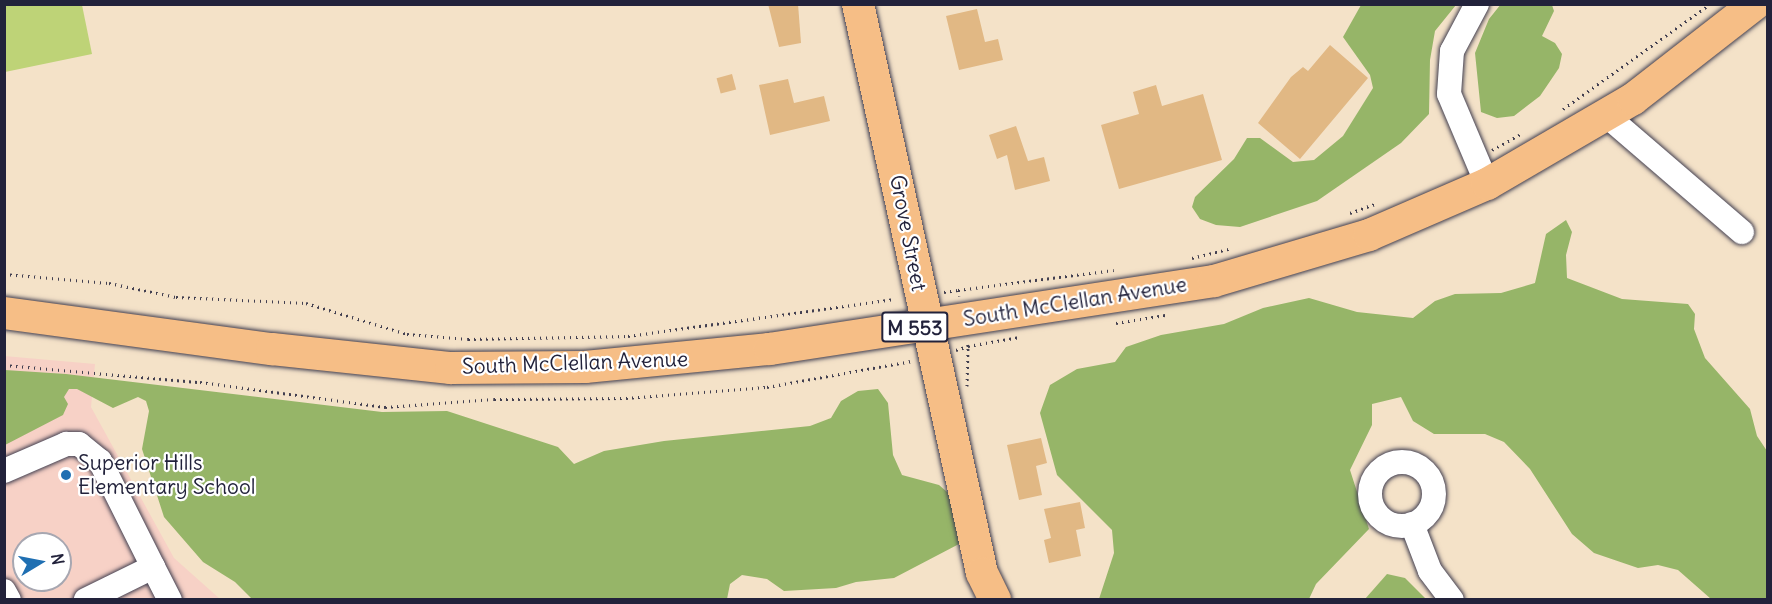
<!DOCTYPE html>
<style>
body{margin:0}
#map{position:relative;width:1772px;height:604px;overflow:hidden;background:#f4e2c8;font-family:Delius,sans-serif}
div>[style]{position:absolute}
.built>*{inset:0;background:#f7d1c6}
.green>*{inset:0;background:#bed377}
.forest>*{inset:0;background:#96b568}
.building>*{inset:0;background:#e1b884;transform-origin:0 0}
.path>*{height:3px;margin-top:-1.5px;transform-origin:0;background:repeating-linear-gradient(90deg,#423f50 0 1.5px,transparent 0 6px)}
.roads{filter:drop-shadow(0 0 2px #423f50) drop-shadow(0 0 2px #423f50)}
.minor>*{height:24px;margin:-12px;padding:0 12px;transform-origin:12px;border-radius:12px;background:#fff}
.minor>.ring{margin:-12px;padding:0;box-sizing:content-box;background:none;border:24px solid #fff;border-radius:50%}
.major>*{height:32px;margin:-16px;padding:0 16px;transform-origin:16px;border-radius:16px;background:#f6be86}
.dots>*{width:16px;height:16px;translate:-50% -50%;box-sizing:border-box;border:3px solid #fff;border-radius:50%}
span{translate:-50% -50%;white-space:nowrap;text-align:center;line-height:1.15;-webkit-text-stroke:4.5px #fff;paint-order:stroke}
.shield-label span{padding:2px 4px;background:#fff;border:2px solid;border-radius:4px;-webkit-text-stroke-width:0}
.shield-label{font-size:20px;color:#22223b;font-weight:700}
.street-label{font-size:21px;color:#22223b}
.poi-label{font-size:21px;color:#22223b}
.left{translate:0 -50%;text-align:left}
.frame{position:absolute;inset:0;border:6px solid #22223b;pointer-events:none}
.north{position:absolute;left:12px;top:532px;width:60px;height:60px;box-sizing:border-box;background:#fff;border:2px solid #a7a7b1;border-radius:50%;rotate:80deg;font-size:16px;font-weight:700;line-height:24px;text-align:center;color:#22223b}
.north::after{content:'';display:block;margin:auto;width:21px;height:27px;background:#1f6fb2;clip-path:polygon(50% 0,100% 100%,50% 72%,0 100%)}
</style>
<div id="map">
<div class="built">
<i style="clip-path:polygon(evenodd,4px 356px,95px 364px,91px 407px,174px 558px,220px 599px,5px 599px,4px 356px,24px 544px,60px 544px,60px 580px,24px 580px,24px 544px)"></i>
</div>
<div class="green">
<i style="clip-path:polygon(5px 4px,82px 5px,92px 54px,5px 72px)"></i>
</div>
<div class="forest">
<i style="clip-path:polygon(1501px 4px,1552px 5px,1554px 11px,1542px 36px,1555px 43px,1562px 54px,1559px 68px,1540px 96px,1514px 116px,1497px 118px,1481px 112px,1475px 53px,1489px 19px)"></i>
<i style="clip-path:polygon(1361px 5px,1456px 5px,1435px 31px,1430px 60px,1429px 114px,1401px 143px,1317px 201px,1240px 227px,1216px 225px,1200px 219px,1192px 207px,1195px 197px,1234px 159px,1247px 138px,1260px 138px,1293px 162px,1314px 160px,1343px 136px,1373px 88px,1370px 75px,1343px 37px)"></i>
<i style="clip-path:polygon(1566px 220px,1572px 232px,1566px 255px,1567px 278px,1622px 299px,1688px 304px,1695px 314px,1694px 329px,1705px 358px,1750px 409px,1757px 436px,1767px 451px,1767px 599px,1711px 599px,1678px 570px,1658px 565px,1638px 568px,1594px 553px,1572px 534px,1530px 469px,1504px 442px,1485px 434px,1434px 434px,1413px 421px,1401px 397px,1372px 404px,1372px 425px,1350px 470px,1369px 529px,1316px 584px,1309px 599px,1099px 599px,1114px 553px,1112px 530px,1057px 475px,1040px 413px,1050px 385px,1077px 369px,1115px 362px,1126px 347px,1161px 335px,1224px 324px,1263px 308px,1309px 298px,1357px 312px,1413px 318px,1435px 301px,1455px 294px,1501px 293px,1535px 283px,1546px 234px)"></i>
<i style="clip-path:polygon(5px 370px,66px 374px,382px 412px,447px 411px,558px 447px,574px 464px,604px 451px,664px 441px,810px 426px,831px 418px,841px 401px,858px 391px,878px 389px,888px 403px,893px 455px,902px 475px,939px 485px,953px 497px,959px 521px,959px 544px,894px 578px,856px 582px,836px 588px,784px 591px,767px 579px,742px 575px,730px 584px,727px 599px,252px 599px,235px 582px,203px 562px,164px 517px,142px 449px,149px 411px,146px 401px,138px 397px,113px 408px,77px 389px,69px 389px,64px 397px,68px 404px,63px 415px,5px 445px)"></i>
<i style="clip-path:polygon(1387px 574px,1405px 578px,1426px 599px,1365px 599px)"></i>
</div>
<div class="building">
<i style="clip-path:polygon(768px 4px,798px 4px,801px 43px,779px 47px)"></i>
<i style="clip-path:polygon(977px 9px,985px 42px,998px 39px,1003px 60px,959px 70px,946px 16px)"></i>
<i style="clip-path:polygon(1330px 45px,1368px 78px,1300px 159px,1258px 123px,1291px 77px,1303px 67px,1308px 71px)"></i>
<i style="left:732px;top:74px;width:16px;height:16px;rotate:75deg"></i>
<i style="clip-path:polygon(788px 79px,794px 103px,824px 96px,830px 121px,770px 135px,759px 85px)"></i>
<i style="clip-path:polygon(1156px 85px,1162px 106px,1203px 94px,1222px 160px,1119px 189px,1101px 125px,1139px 114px,1133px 92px)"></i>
<i style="clip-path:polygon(1016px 126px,1028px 161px,1044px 157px,1050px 181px,1015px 190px,1007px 155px,997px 159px,989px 135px)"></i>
<i style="clip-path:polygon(1041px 438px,1047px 463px,1036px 466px,1042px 495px,1019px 500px,1007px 445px)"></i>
<i style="clip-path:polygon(1080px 502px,1085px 528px,1076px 530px,1081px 556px,1049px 563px,1044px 540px,1051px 538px,1044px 509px)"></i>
</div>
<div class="path">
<i style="left:1563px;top:109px;width:181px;rotate:-35.5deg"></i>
<i style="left:1492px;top:150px;width:33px;rotate:-29deg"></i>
<i style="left:1350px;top:213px;width:27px;rotate:-20deg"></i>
<i style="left:1192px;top:258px;width:41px;rotate:-14deg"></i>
<i style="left:4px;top:274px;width:105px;rotate:4.9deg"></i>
<i style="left:109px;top:283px;width:68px;rotate:11.8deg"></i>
<i style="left:176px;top:297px;width:130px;rotate:2.6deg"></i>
<i style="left:306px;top:303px;width:106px;rotate:17.1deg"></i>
<i style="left:407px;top:334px;width:61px;rotate:4.7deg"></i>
<i style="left:468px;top:339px;width:160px;rotate:-1.1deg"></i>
<i style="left:628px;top:336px;width:269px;rotate:-7.9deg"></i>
<i style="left:958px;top:290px;width:157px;rotate:-7.3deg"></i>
<i style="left:944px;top:292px;width:14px;rotate:-8deg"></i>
<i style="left:958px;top:290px;width:6px;rotate:81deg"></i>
<i style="left:1116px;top:323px;width:50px;rotate:-9.3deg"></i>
<i style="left:956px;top:350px;width:13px;rotate:-18deg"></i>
<i style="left:968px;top:346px;width:5px;rotate:-101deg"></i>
<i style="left:4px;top:365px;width:197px;rotate:5deg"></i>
<i style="left:200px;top:382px;width:187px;rotate:7.7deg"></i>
<i style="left:385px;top:407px;width:109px;rotate:-4.2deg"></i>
<i style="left:494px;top:399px;width:132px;rotate:-0.4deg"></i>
<i style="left:626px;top:398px;width:141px;rotate:-4.5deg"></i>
<i style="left:767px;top:387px;width:147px;rotate:-10.2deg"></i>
<i style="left:967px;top:386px;width:40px;rotate:-88.6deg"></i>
<i style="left:968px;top:346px;width:53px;rotate:-9.8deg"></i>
</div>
<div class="roads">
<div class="minor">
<i style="left:1477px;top:4px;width:53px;rotate:118deg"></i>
<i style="left:1452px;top:51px;width:43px;rotate:94deg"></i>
<i style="left:1449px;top:94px;width:98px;rotate:67.1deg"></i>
<i style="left:1607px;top:116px;width:178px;rotate:40.7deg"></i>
<i class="ring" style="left:1370px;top:462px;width:40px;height:40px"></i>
<i style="left:4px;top:471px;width:68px;rotate:-23.5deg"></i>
<i style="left:66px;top:444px;width:13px"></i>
<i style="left:79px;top:444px;width:27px;rotate:39deg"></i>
<i style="left:100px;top:461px;width:119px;rotate:63.4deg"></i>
<i style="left:153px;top:567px;width:75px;rotate:153.8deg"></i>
<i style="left:1412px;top:524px;width:50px;rotate:69deg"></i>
<i style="left:1430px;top:571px;width:36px;rotate:53deg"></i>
<i style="left:153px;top:567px;width:37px;rotate:63deg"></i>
<i style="left:4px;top:591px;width:10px;rotate:61deg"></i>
</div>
<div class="major">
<i style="left:858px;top:4px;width:582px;rotate:77.71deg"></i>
<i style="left:982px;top:573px;width:30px;rotate:64deg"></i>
<i style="left:4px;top:313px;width:270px;rotate:7.7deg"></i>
<i style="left:272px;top:349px;width:180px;rotate:6.1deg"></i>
<i style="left:451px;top:368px;width:134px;rotate:-0.4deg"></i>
<i style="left:585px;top:367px;width:186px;rotate:-5.6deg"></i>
<i style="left:770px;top:349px;width:449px;rotate:-8.7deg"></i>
<i style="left:1214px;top:281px;width:162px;rotate:-16.5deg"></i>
<i style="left:1369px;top:235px;width:129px;rotate:-23.4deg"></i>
<i style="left:1487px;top:184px;width:169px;rotate:-30.2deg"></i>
<i style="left:1633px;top:99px;width:155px;rotate:-37.9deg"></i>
</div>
</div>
<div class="dots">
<i style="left:66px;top:475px;background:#1f6fb2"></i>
</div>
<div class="shield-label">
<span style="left:915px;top:327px">M 553</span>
</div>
<div class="street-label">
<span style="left:908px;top:233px;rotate:79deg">Grove Street</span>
<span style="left:1075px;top:302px;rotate:-9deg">South McClellan Avenue</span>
<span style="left:575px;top:363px;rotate:-2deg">South McClellan Avenue</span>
</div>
<div class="poi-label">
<span class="left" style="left:78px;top:475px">Superior Hills<br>Elementary School</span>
</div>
<div class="frame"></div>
<div class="north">N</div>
</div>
